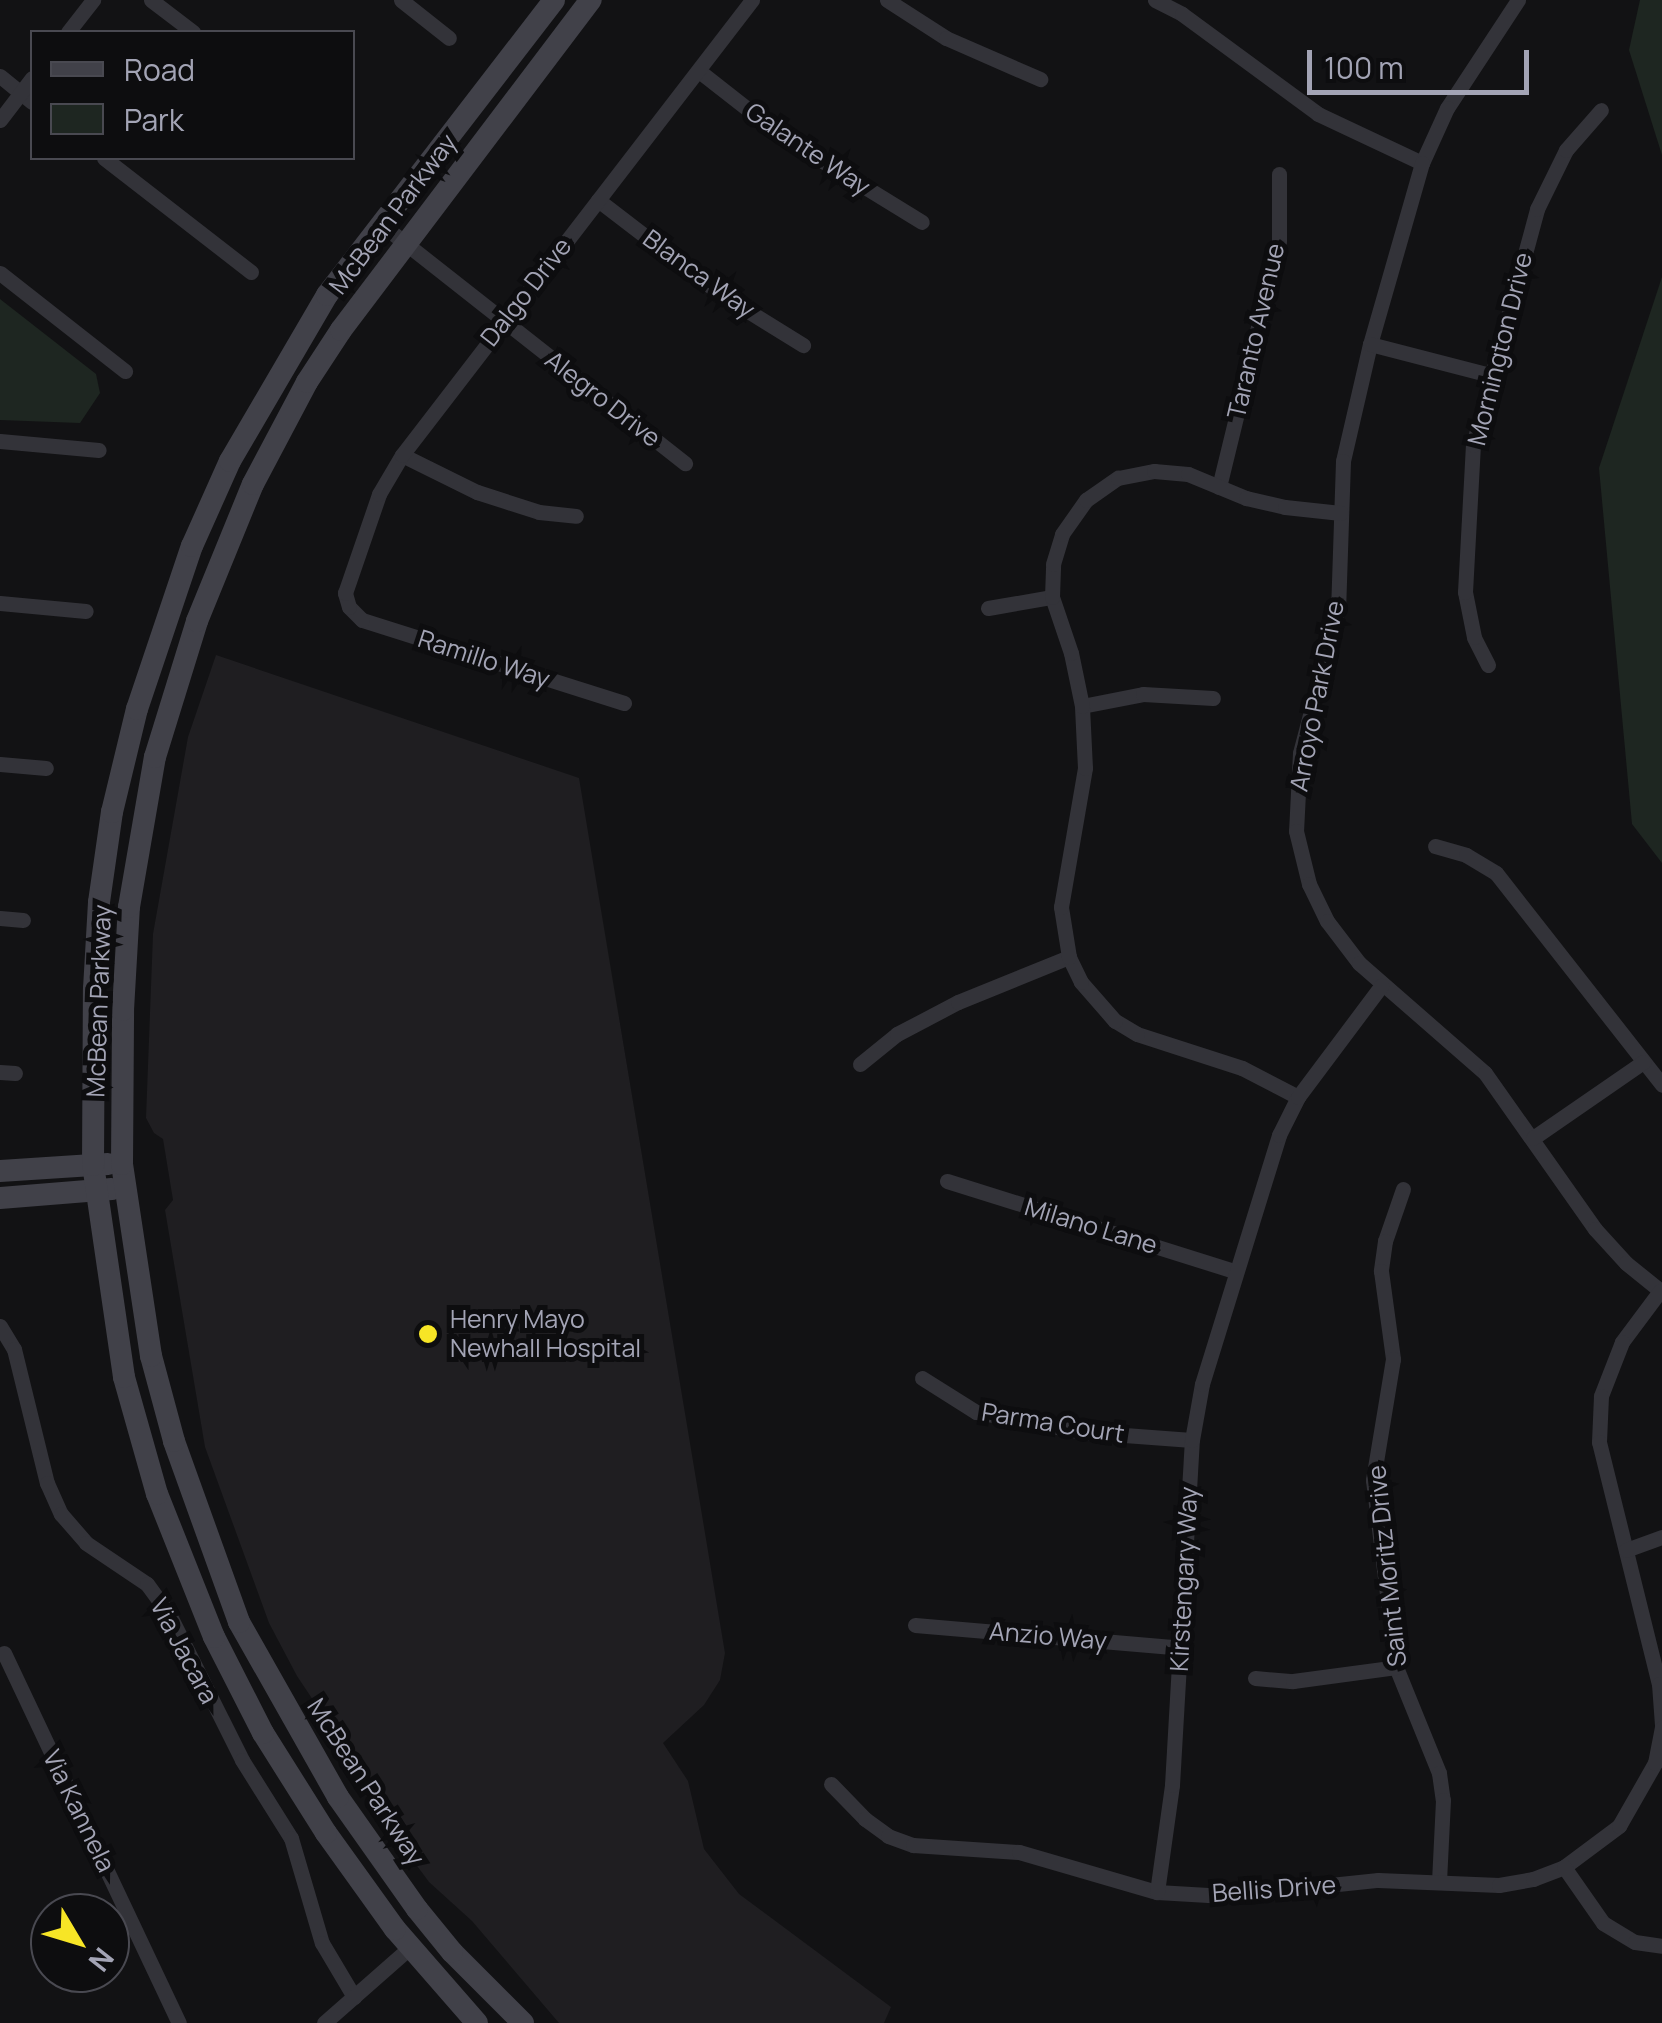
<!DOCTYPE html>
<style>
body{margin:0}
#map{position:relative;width:1662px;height:2023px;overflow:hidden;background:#121214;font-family:Manrope,sans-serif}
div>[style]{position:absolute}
.built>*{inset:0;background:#1f1e21}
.green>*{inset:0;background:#1e2621}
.street>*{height:15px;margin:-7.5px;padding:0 7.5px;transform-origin:7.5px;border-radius:7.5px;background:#333339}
.secondary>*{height:22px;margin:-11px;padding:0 11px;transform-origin:11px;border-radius:11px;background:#414149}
.dots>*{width:28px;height:28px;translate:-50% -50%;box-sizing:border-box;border:5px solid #0d0d0f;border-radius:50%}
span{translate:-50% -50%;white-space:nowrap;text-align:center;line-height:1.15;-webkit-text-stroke:10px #0d0d0f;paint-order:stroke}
.street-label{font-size:25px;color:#a3a4b5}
.poi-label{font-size:25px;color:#a3a4b5}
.left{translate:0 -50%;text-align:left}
.legend{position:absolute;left:30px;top:30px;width:325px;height:130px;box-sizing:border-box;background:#0d0d0f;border:2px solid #494951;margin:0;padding:12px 18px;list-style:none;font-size:30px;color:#a3a4b5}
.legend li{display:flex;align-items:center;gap:20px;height:50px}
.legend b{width:50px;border:2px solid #494951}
.north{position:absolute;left:30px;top:1893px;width:100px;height:100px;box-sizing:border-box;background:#0d0d0f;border:2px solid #494951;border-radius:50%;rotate:128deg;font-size:28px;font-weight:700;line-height:40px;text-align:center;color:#a3a4b5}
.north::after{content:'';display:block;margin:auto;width:35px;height:45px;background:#f7e526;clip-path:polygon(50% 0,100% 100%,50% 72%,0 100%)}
.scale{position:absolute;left:1307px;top:50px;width:222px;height:45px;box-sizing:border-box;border:5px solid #a3a4b5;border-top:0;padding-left:12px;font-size:30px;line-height:35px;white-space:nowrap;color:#a3a4b5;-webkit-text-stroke:8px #0d0d0f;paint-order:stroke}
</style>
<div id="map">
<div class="built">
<i style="clip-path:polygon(216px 655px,579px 778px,725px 1653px,720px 1680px,704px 1705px,663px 1743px,688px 1781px,704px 1849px,739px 1894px,891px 2007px,884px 2023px,559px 2023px,472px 1921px,429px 1882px,395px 1836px,363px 1775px,297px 1676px,269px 1623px,205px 1447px,165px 1210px,173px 1200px,163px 1139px,154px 1133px,146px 1118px,153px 934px,188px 737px)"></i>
</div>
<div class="green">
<i style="clip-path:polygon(1640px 0,1662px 0,1662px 155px,1629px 50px)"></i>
<i style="clip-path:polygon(1662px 277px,1662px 863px,1632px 824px,1599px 468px)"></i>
<i style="clip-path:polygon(0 299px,96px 374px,100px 393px,80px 423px,0 420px)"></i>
</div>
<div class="street">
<i style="left:151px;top:0;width:53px;rotate:37.3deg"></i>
<i style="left:401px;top:0;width:61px;rotate:38.4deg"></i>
<i style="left:887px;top:0;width:70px;rotate:32.8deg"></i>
<i style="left:946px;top:38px;width:103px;rotate:23.6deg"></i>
<i style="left:1155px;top:0;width:30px;rotate:27deg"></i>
<i style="left:1182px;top:14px;width:169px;rotate:36.3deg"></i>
<i style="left:1318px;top:114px;width:115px;rotate:25.2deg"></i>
<i style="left:1518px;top:0;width:129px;rotate:123.3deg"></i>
<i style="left:1447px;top:108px;width:60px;rotate:114.4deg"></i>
<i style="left:1422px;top:163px;width:188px;rotate:106deg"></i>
<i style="left:1370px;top:344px;width:120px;rotate:103deg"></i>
<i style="left:1343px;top:461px;width:147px;rotate:91.9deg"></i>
<i style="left:1338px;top:608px;width:150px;rotate:104.7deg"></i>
<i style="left:1300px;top:753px;width:78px;rotate:92.9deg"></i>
<i style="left:1296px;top:831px;width:55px;rotate:76.2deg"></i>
<i style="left:1309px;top:884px;width:41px;rotate:64.1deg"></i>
<i style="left:1327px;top:921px;width:53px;rotate:52.7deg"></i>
<i style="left:1359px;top:963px;width:167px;rotate:41.1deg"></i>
<i style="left:1485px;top:1073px;width:191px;rotate:54.8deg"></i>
<i style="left:1595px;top:1229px;width:46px;rotate:47.6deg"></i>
<i style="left:1626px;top:1263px;width:46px;rotate:38.9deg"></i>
<i style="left:68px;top:32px;width:41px;rotate:-52deg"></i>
<i style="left:699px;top:71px;width:105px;rotate:38.1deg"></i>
<i style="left:782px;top:136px;width:164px;rotate:31.6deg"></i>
<i style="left:0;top:76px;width:41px;rotate:39.1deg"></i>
<i style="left:0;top:120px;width:53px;rotate:-52.7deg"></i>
<i style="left:104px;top:158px;width:186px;rotate:37.8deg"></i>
<i style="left:598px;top:200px;width:153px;rotate:37.5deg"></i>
<i style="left:719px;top:293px;width:99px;rotate:31.8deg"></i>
<i style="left:381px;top:224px;width:387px;rotate:38.2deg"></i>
<i style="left:0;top:273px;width:159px;rotate:38.1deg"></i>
<i style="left:1370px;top:344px;width:124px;rotate:14.5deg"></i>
<i style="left:0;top:441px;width:99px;rotate:5.2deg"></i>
<i style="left:402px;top:455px;width:84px;rotate:26.3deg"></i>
<i style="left:477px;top:492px;width:65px;rotate:17.9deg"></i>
<i style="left:539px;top:512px;width:37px;rotate:6deg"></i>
<i style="left:1219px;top:487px;width:253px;rotate:-76.3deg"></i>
<i style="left:1279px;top:241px;width:67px;rotate:-90deg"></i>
<i style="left:0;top:603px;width:86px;rotate:5.3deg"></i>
<i style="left:988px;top:608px;width:65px;rotate:-9.8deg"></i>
<i style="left:1488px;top:665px;width:31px;rotate:-117deg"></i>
<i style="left:1474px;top:637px;width:46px;rotate:-101.3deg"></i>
<i style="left:1465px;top:592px;width:147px;rotate:-86.9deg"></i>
<i style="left:1473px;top:445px;width:245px;rotate:-74.8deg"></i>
<i style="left:1537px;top:209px;width:66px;rotate:-63.8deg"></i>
<i style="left:1566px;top:150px;width:53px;rotate:-48.8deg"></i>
<i style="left:624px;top:703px;width:275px;rotate:-162.4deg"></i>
<i style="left:362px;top:620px;width:18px;rotate:-135deg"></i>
<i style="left:349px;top:607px;width:15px;rotate:-106deg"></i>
<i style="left:345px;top:593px;width:105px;rotate:-71deg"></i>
<i style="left:379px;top:494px;width:45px;rotate:-59.5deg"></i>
<i style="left:402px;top:455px;width:574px;rotate:-52.43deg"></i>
<i style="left:1082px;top:706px;width:62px;rotate:-11.1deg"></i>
<i style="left:1143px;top:694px;width:70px;rotate:3.3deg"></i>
<i style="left:0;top:764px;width:46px;rotate:5deg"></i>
<i style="left:1435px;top:846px;width:32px;rotate:16deg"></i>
<i style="left:1466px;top:855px;width:35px;rotate:31deg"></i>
<i style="left:1496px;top:873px;width:269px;rotate:51.9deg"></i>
<i style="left:0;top:918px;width:23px;rotate:5deg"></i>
<i style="left:860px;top:1064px;width:48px;rotate:-39deg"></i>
<i style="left:897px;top:1034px;width:69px;rotate:-27.7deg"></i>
<i style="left:958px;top:1002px;width:120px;rotate:-22.1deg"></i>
<i style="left:0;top:1072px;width:15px;rotate:4deg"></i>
<i style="left:1298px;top:1097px;width:63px;rotate:-152.6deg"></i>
<i style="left:1242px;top:1068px;width:110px;rotate:-162.1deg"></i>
<i style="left:1137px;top:1034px;width:26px;rotate:-149deg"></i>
<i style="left:1115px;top:1021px;width:52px;rotate:-131.1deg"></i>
<i style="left:1081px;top:982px;width:28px;rotate:-116deg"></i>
<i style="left:1069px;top:957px;width:51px;rotate:-99.1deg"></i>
<i style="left:1061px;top:907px;width:141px;rotate:-80.2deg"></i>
<i style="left:1085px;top:768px;width:62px;rotate:-92.8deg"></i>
<i style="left:1082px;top:706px;width:54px;rotate:-101.7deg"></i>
<i style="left:1071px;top:653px;width:59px;rotate:-108.7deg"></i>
<i style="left:1052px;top:597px;width:33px;rotate:-88deg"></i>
<i style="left:1053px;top:564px;width:31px;rotate:-73deg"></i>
<i style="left:1062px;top:534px;width:42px;rotate:-54.8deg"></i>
<i style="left:1086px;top:500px;width:39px;rotate:-35deg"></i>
<i style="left:1118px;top:478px;width:37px;rotate:-11deg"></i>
<i style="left:1154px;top:471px;width:34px;rotate:5deg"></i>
<i style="left:1188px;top:474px;width:63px;rotate:22.5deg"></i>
<i style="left:1246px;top:498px;width:40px;rotate:13deg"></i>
<i style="left:1285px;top:507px;width:56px;rotate:6.1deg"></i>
<i style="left:1533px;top:1138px;width:134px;rotate:-34.6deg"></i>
<i style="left:947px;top:1181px;width:302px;rotate:17.4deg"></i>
<i style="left:1403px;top:1189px;width:55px;rotate:109.1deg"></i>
<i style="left:1385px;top:1241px;width:30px;rotate:98deg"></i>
<i style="left:1381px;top:1271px;width:89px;rotate:82.2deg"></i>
<i style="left:1393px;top:1359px;width:123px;rotate:99.4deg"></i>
<i style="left:1373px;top:1480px;width:188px;rotate:83deg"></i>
<i style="left:1396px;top:1667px;width:114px;rotate:67.9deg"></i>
<i style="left:1439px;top:1773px;width:27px;rotate:82deg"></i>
<i style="left:1443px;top:1800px;width:81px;rotate:92.8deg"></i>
<i style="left:1660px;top:1291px;width:64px;rotate:126.7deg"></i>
<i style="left:1622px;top:1342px;width:58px;rotate:111.3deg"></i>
<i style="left:1601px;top:1396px;width:46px;rotate:92.5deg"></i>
<i style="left:1599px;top:1442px;width:249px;rotate:76.1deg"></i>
<i style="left:1659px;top:1684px;width:41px;rotate:85.8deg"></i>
<i style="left:0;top:1326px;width:27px;rotate:59deg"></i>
<i style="left:14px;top:1349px;width:138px;rotate:76.2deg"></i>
<i style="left:47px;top:1483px;width:34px;rotate:66deg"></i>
<i style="left:61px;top:1514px;width:38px;rotate:49deg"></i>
<i style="left:86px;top:1543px;width:73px;rotate:33.9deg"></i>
<i style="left:147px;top:1584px;width:37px;rotate:54deg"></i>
<i style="left:169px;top:1614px;width:163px;rotate:63.4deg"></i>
<i style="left:242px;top:1760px;width:92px;rotate:57.9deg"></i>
<i style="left:291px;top:1838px;width:109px;rotate:73.6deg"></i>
<i style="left:322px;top:1943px;width:63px;rotate:59.3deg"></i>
<i style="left:922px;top:1378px;width:64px;rotate:32.2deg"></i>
<i style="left:976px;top:1412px;width:110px;rotate:10.5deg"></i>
<i style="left:1084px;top:1432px;width:108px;rotate:4.2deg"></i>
<i style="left:1626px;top:1550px;width:38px;rotate:-20deg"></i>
<i style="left:915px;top:1625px;width:267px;rotate:4.9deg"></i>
<i style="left:4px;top:1653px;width:409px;rotate:64.7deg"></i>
<i style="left:1255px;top:1678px;width:38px;rotate:5deg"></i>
<i style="left:1293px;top:1681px;width:104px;rotate:-7.7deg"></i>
<i style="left:831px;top:1784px;width:49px;rotate:45.8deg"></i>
<i style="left:865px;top:1819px;width:29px;rotate:36deg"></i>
<i style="left:888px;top:1836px;width:27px;rotate:20deg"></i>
<i style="left:913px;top:1845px;width:106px;rotate:3.8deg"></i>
<i style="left:1019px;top:1852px;width:144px;rotate:16.2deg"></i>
<i style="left:1157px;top:1892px;width:68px;rotate:3.4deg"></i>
<i style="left:1225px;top:1896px;width:154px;rotate:-6deg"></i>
<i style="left:1378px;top:1880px;width:121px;rotate:2.4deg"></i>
<i style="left:1499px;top:1885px;width:35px;rotate:-10deg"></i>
<i style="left:1533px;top:1879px;width:33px;rotate:-21deg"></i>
<i style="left:1564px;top:1867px;width:69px;rotate:-36.7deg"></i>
<i style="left:1619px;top:1826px;width:73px;rotate:-60.3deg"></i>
<i style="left:1655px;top:1763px;width:36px;rotate:-79deg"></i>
<i style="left:1564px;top:1867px;width:68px;rotate:55.1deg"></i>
<i style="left:1603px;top:1923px;width:37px;rotate:31deg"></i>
<i style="left:1635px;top:1942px;width:27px;rotate:8deg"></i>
<i style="left:1157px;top:1892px;width:108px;rotate:-82deg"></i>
<i style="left:1172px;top:1785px;width:346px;rotate:-86.7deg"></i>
<i style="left:1192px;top:1440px;width:57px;rotate:-79.9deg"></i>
<i style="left:1202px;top:1384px;width:261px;rotate:-72.8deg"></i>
<i style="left:1279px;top:1135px;width:42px;rotate:-63.4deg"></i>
<i style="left:1298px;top:1097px;width:139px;rotate:-53.2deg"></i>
<i style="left:324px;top:2023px;width:113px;rotate:-41.4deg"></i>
</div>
<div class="secondary">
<i style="left:0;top:1171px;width:108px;rotate:-3.7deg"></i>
<i style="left:0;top:1198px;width:112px;rotate:-4.6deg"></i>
<i style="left:477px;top:2023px;width:125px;rotate:-131.1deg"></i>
<i style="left:395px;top:1929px;width:118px;rotate:-125.7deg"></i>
<i style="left:326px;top:1833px;width:118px;rotate:-122.2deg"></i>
<i style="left:263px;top:1733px;width:108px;rotate:-117deg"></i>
<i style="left:214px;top:1637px;width:154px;rotate:-111.7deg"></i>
<i style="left:157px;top:1494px;width:122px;rotate:-105.8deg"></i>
<i style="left:124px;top:1377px;width:214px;rotate:-98.3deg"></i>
<i style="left:93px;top:1165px;width:176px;rotate:-89.7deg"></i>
<i style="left:94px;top:989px;width:87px;rotate:-86.7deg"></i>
<i style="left:99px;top:902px;width:91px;rotate:-81.8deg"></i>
<i style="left:112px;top:812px;width:106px;rotate:-76.4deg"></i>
<i style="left:137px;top:709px;width:172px;rotate:-71.4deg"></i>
<i style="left:192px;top:546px;width:93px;rotate:-65.9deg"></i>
<i style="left:230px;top:461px;width:192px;rotate:-59.7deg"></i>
<i style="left:327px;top:295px;width:372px;rotate:-52.4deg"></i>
<i style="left:523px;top:2023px;width:100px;rotate:-135deg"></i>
<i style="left:452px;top:1952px;width:55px;rotate:-129.1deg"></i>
<i style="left:417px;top:1909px;width:137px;rotate:-125.2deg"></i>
<i style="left:338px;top:1797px;width:201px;rotate:-119.5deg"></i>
<i style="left:239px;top:1622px;width:192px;rotate:-109.8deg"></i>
<i style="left:174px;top:1441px;width:88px;rotate:-105.1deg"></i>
<i style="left:151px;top:1356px;width:194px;rotate:-98.6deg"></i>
<i style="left:122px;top:1164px;width:154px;rotate:-89.6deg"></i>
<i style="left:123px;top:1010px;width:103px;rotate:-86.7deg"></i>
<i style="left:129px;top:907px;width:152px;rotate:-80.2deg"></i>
<i style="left:155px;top:757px;width:142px;rotate:-72.8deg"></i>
<i style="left:197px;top:621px;width:148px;rotate:-67.8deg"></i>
<i style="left:253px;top:484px;width:115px;rotate:-62.1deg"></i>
<i style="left:307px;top:382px;width:62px;rotate:-56.8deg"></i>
<i style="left:341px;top:330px;width:414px;rotate:-52.9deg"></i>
</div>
<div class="dots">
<i style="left:428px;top:1334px;background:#f7e526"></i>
</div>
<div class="street-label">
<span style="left:808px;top:149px;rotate:34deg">Galante Way</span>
<span style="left:393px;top:214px;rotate:-53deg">McBean Parkway</span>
<span style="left:699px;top:274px;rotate:36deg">Blanca Way</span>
<span style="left:526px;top:292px;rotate:-52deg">Dalgo Drive</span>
<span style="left:1256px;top:331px;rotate:-77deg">Taranto Avenue</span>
<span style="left:1500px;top:349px;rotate:-76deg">Mornington Drive</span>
<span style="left:603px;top:399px;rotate:38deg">Alegro Drive</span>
<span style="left:484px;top:659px;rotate:18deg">Ramillo Way</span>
<span style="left:1317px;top:696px;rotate:-79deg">Arroyo Park Drive</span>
<span style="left:99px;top:1001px;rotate:-88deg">McBean Parkway</span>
<span style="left:1091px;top:1226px;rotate:17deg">Milano Lane</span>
<span style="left:1053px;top:1423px;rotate:9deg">Parma Court</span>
<span style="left:1387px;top:1566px;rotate:-96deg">Saint Moritz Drive</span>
<span style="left:1184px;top:1579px;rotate:-87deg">Kirstengary Way</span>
<span style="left:1048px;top:1636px;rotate:5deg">Anzio Way</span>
<span style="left:184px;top:1651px;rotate:62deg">Via Jacara</span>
<span style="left:366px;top:1782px;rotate:57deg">McBean Parkway</span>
<span style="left:79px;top:1811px;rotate:64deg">Via Kannela</span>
<span style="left:1274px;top:1889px;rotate:-4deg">Bellis Drive</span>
</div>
<div class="poi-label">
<span class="left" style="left:450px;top:1334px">Henry Mayo<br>Newhall Hospital</span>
</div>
<ul class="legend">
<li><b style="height:12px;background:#414149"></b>Road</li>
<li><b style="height:28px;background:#1e2621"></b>Park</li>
</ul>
<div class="north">N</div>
<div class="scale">100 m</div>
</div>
